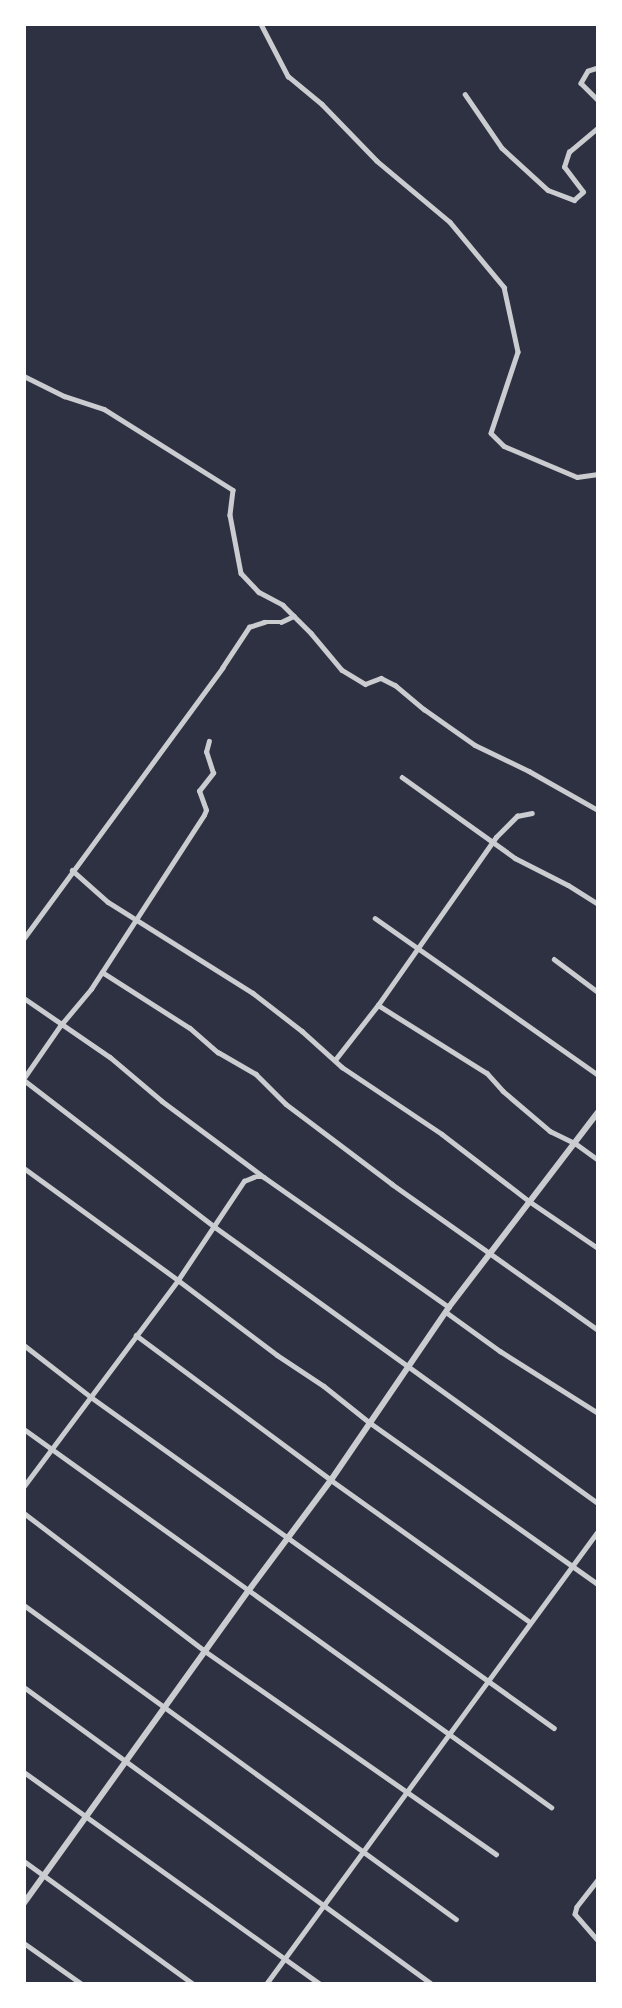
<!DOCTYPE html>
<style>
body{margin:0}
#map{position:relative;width:622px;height:2008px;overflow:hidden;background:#2d3142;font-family:Literata,serif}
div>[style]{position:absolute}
.minor>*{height:4.5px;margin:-2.25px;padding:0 2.25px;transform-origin:2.25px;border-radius:2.25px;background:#caccd0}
.tertiary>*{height:6px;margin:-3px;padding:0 3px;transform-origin:3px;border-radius:3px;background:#caccd0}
span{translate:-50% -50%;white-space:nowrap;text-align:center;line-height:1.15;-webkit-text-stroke:4.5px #fff;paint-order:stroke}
.frame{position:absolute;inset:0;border:26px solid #fff;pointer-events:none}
</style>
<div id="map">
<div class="minor">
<i style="left:261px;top:24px;width:59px;rotate:62.6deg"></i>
<i style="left:288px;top:76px;width:44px;rotate:39.5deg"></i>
<i style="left:322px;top:104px;width:79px;rotate:46deg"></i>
<i style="left:377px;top:161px;width:95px;rotate:39.9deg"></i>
<i style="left:450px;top:222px;width:85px;rotate:50.3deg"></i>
<i style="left:504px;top:287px;width:66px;rotate:77.8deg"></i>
<i style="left:518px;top:352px;width:85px;rotate:108.4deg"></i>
<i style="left:491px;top:433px;width:18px;rotate:45deg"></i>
<i style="left:504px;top:446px;width:79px;rotate:23deg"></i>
<i style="left:577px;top:477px;width:21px;rotate:-8deg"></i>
<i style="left:598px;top:68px;width:10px;rotate:163deg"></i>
<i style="left:588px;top:71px;width:14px;rotate:120deg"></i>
<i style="left:581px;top:83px;width:24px;rotate:45deg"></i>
<i style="left:465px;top:94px;width:65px;rotate:55.6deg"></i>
<i style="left:502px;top:148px;width:62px;rotate:42.4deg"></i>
<i style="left:548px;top:190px;width:28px;rotate:21deg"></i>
<i style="left:574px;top:200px;width:12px;rotate:-42deg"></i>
<i style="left:583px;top:192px;width:31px;rotate:-127deg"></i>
<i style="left:564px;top:167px;width:16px;rotate:-72deg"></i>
<i style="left:569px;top:152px;width:38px;rotate:-40deg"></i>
<i style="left:24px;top:376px;width:45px;rotate:26.6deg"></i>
<i style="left:64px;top:396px;width:42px;rotate:18deg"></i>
<i style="left:104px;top:409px;width:152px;rotate:32.1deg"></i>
<i style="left:233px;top:490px;width:25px;rotate:97deg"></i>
<i style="left:230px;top:515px;width:59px;rotate:79.3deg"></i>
<i style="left:241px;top:573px;width:26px;rotate:47deg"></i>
<i style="left:259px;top:592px;width:27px;rotate:28deg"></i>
<i style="left:283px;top:605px;width:40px;rotate:45deg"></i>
<i style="left:311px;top:633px;width:48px;rotate:50deg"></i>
<i style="left:342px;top:670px;width:27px;rotate:31deg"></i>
<i style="left:365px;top:684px;width:17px;rotate:-21deg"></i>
<i style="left:381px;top:678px;width:16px;rotate:27deg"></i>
<i style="left:395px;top:685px;width:38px;rotate:40deg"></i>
<i style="left:424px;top:709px;width:62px;rotate:35.2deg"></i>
<i style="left:475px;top:745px;width:60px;rotate:25.7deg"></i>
<i style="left:529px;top:771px;width:79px;rotate:29.5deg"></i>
<i style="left:402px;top:777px;width:139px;rotate:35.6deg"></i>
<i style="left:515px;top:858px;width:59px;rotate:27deg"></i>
<i style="left:568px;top:885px;width:36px;rotate:32deg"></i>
<i style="left:72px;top:870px;width:48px;rotate:41.6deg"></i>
<i style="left:108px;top:902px;width:171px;rotate:32.1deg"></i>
<i style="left:253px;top:993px;width:62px;rotate:37.8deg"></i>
<i style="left:302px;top:1031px;width:54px;rotate:42deg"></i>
<i style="left:342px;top:1067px;width:120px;rotate:33.8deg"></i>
<i style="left:442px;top:1134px;width:110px;rotate:37.6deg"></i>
<i style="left:529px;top:1201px;width:83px;rotate:34.3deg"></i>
<i style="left:375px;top:918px;width:273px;rotate:35.1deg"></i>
<i style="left:24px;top:938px;width:335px;rotate:-53.7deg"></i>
<i style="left:222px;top:668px;width:49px;rotate:-56.6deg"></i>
<i style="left:249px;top:627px;width:16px;rotate:-18deg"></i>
<i style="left:264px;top:622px;width:17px"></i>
<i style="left:281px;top:622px;width:14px;rotate:-25deg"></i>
<i style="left:554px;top:959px;width:55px;rotate:36.9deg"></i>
<i style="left:102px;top:972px;width:104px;rotate:32.5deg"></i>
<i style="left:190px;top:1028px;width:37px;rotate:41deg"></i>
<i style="left:218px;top:1052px;width:44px;rotate:30.1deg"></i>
<i style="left:256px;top:1074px;width:42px;rotate:45deg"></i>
<i style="left:286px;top:1104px;width:133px;rotate:37deg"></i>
<i style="left:392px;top:1184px;width:252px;rotate:35.3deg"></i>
<i style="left:24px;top:998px;width:104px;rotate:34.5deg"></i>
<i style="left:110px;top:1057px;width:68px;rotate:40.2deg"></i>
<i style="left:162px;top:1101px;width:127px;rotate:36.7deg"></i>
<i style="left:264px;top:1177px;width:226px;rotate:35.1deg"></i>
<i style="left:378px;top:1005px;width:128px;rotate:32deg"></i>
<i style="left:487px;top:1073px;width:24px;rotate:48deg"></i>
<i style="left:503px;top:1091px;width:62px;rotate:40.4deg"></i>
<i style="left:550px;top:1131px;width:28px;rotate:26deg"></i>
<i style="left:575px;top:1143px;width:29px;rotate:36deg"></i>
<i style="left:335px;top:1060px;width:70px;rotate:-52deg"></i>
<i style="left:378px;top:1005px;width:205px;rotate:-54.9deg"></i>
<i style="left:496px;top:837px;width:30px;rotate:-45deg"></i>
<i style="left:517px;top:816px;width:15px;rotate:-11deg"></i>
<i style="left:24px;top:1078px;width:63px;rotate:-55.3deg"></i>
<i style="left:60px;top:1026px;width:48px;rotate:-50deg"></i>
<i style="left:91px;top:989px;width:207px;rotate:-57deg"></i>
<i style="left:204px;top:815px;width:5px;rotate:-68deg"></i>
<i style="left:206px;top:810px;width:20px;rotate:-110deg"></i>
<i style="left:199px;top:791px;width:23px;rotate:-52deg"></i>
<i style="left:213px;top:773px;width:22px;rotate:-108deg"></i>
<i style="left:206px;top:752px;width:11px;rotate:-75deg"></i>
<i style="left:24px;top:1080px;width:241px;rotate:37.6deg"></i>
<i style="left:215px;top:1227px;width:472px;rotate:35.8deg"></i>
<i style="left:24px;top:1168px;width:190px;rotate:36deg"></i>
<i style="left:178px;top:1280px;width:119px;rotate:-56.3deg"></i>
<i style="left:244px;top:1181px;width:11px;rotate:-22deg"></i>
<i style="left:254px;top:1177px;width:10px"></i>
<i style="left:446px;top:1312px;width:67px;rotate:35.8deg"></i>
<i style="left:500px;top:1351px;width:116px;rotate:32.3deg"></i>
<i style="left:136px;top:1335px;width:243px;rotate:36.6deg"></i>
<i style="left:331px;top:1480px;width:244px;rotate:35.5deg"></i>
<i style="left:24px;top:1345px;width:85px;rotate:37.8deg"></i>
<i style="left:91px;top:1397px;width:569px;rotate:35.56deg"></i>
<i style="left:24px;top:1429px;width:649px;rotate:35.65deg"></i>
<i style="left:24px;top:1486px;width:257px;rotate:-53.2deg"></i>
<i style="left:178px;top:1280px;width:124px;rotate:37.1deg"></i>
<i style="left:277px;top:1355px;width:56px;rotate:33.4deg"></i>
<i style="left:324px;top:1386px;width:58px;rotate:38.7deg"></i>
<i style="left:369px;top:1422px;width:281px;rotate:35.3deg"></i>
<i style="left:24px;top:1513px;width:228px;rotate:37.3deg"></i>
<i style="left:205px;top:1651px;width:355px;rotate:34.9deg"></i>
<i style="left:24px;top:1605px;width:534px;rotate:36.01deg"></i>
<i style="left:24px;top:1687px;width:505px;rotate:36.05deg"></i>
<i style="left:24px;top:1772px;width:364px;rotate:35.6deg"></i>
<i style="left:24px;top:1861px;width:209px;rotate:36deg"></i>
<i style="left:598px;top:1880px;width:34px;rotate:128deg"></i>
<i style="left:577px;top:1907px;width:7px;rotate:106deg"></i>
<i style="left:575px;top:1914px;width:35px;rotate:49deg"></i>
<i style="left:24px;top:1943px;width:71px;rotate:35.3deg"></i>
<i style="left:266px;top:1984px;width:562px;rotate:-53.76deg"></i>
</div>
<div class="tertiary">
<i style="left:24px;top:1903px;width:385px;rotate:-54.3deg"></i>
<i style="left:249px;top:1590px;width:137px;rotate:-53.3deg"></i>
<i style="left:331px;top:1480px;width:209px;rotate:-55.7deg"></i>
<i style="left:449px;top:1307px;width:245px;rotate:-52.6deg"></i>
</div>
<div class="frame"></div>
</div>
